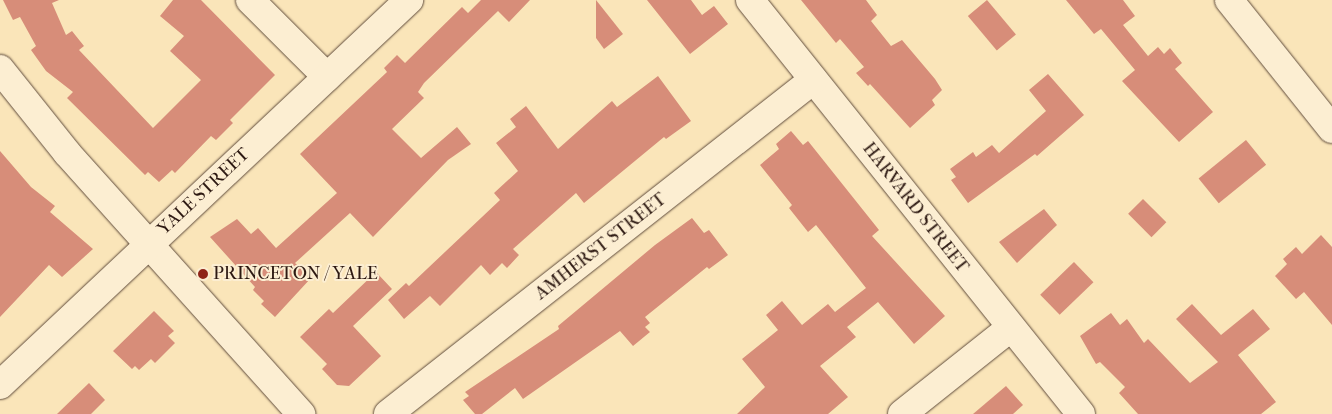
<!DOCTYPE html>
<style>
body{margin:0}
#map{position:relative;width:1332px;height:414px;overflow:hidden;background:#fae5b9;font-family:"IM FELL French Canon",serif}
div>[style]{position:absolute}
.building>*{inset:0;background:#d78d79;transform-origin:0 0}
.roads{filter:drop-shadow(0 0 1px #604c3c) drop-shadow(0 0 1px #604c3c)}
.minor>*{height:28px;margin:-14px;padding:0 14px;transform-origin:14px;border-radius:14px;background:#fceed2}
.dots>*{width:14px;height:14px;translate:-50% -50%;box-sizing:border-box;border:2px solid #fceed2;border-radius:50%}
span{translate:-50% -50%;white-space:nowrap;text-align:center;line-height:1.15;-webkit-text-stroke:4px #fceed2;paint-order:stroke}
.street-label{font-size:18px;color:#2d1912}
.poi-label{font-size:18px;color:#2d1912}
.left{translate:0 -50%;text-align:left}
</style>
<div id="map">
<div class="building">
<i style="clip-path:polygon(3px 0,59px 0,52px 3px,66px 35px,72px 31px,84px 46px,79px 50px,153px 128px,201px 80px,170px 51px,184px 36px,160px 16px,173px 0,201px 0,275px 75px,230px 120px,233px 123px,216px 140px,211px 136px,175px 173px,172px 170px,159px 182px,148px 172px,145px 175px,67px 98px,73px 92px,46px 71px,31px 50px,36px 46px,20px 17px,13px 20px)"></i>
<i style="clip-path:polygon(481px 0,530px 0,509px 22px,498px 11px,424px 83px,418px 92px,424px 98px,392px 129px,421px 158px,457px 127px,471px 144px,448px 160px,373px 237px,350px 213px,295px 263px,311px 278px,275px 317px,261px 304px,264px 301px,253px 290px,255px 287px,210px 237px,237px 219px,251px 234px,258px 228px,276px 248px,337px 193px,300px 154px,387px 72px,384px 68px,397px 55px,405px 63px,462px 7px,468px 13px)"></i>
<i style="clip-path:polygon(596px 0,623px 34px,604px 49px,596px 38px)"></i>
<i style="clip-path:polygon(647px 0,691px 0,702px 15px,714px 6px,728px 24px,690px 54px)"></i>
<i style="clip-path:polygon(801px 0,866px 0,877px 15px,871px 21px,891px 46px,902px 40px,935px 79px,942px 90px,932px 100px,935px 105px,910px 128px,870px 84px,868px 86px,856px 73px,864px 67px,840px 39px,836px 43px)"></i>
<i style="left:987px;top:0;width:45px;height:25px;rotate:50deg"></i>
<i style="clip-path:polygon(1066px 0,1123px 0,1135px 16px,1123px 25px,1148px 56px,1158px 47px,1164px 54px,1170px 48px,1182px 63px,1175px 69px,1213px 112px,1179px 142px,1122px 81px,1135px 70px,1101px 29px,1094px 34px)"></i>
<i style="clip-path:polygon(1048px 74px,1084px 115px,1037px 156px,1035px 154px,968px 203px,951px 180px,956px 177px,950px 169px,973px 152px,976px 157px,992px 145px,999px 153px,1046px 111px,1029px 90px)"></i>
<i style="clip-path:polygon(658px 76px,691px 121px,666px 139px,664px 137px,584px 203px,576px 193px,513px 249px,519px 255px,507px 268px,502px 263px,490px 275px,481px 265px,440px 306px,430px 296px,404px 319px,388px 300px,406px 283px,409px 286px,500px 200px,494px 193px,518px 171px,496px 143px,516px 127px,510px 119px,526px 106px,558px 149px,612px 101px,617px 107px)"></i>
<i style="clip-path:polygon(791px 131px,803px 145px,808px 141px,879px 230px,872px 236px,945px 316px,914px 344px,878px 302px,847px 327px,856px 337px,820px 366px,848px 397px,828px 414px,737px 414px,765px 387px,742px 359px,778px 330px,766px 315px,782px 301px,802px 325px,828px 304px,835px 312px,866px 288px,816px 225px,808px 232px,789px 208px,792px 205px,760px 165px,779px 149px,776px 144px)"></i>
<i style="left:1246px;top:140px;width:32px;height:61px;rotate:51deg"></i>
<i style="clip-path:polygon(0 151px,31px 187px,55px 206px,50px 212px,93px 249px,62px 277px,49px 265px,0 317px)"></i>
<i style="left:1143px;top:199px;width:33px;height:21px;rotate:45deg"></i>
<i style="clip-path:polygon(1044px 209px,1057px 225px,1017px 263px,999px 242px)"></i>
<i style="clip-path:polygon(692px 218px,704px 233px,709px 230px,728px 255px,709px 269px,707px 267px,645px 317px,650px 323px,645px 327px,650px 332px,633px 346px,620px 331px,523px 399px,515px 388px,482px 414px,475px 414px,463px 400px,469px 396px,465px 392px,559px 329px,558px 326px,655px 245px)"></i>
<i style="clip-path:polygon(1321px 235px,1332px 247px,1332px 325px,1304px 292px,1296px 299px,1275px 276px,1287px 264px,1283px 259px,1296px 247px,1302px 254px)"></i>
<i style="left:1074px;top:262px;width:28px;height:47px;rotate:46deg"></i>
<i style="clip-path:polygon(376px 272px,392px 289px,353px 326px,381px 356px,349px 386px,337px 385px,322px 369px,327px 364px,300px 337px,329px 309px,333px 313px)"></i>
<i style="clip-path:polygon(1192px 304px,1221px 335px,1253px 309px,1270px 329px,1238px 355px,1276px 402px,1261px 414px,1138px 414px,1119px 393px,1125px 387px,1100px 362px,1096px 364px,1080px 336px,1111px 313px,1120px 325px,1127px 319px,1144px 343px,1148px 339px,1190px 383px,1218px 362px,1176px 319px)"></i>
<i style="clip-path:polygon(154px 311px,174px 331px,168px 336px,175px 343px,155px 363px,151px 359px,139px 370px,135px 366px,132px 369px,113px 351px)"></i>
<i style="clip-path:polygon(89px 383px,105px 400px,91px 414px,57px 414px)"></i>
<i style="clip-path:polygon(1006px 386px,1023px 405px,1013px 414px,973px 414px)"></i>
</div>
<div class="roads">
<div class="minor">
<i style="left:250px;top:0;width:109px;rotate:45deg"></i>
<i style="left:750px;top:0;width:530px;rotate:51.36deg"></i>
<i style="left:1229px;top:0;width:165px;rotate:51.4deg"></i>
<i style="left:0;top:69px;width:107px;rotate:51.4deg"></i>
<i style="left:67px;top:153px;width:351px;rotate:48.1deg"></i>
<i style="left:0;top:385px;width:562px;rotate:-43.27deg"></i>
<i style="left:388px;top:414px;width:541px;rotate:-38.16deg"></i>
<i style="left:902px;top:414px;width:138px;rotate:-38.5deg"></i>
</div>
</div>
<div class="dots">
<i style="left:203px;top:274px;background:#8f2418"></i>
</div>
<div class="street-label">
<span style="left:204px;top:192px;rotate:-43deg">YALE STREET</span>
<span style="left:915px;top:208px;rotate:52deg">HARVARD STREET</span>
<span style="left:601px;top:247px;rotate:-38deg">AMHERST STREET</span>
</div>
<div class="poi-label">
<span class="left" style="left:213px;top:274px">PRINCETON / YALE</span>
</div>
</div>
